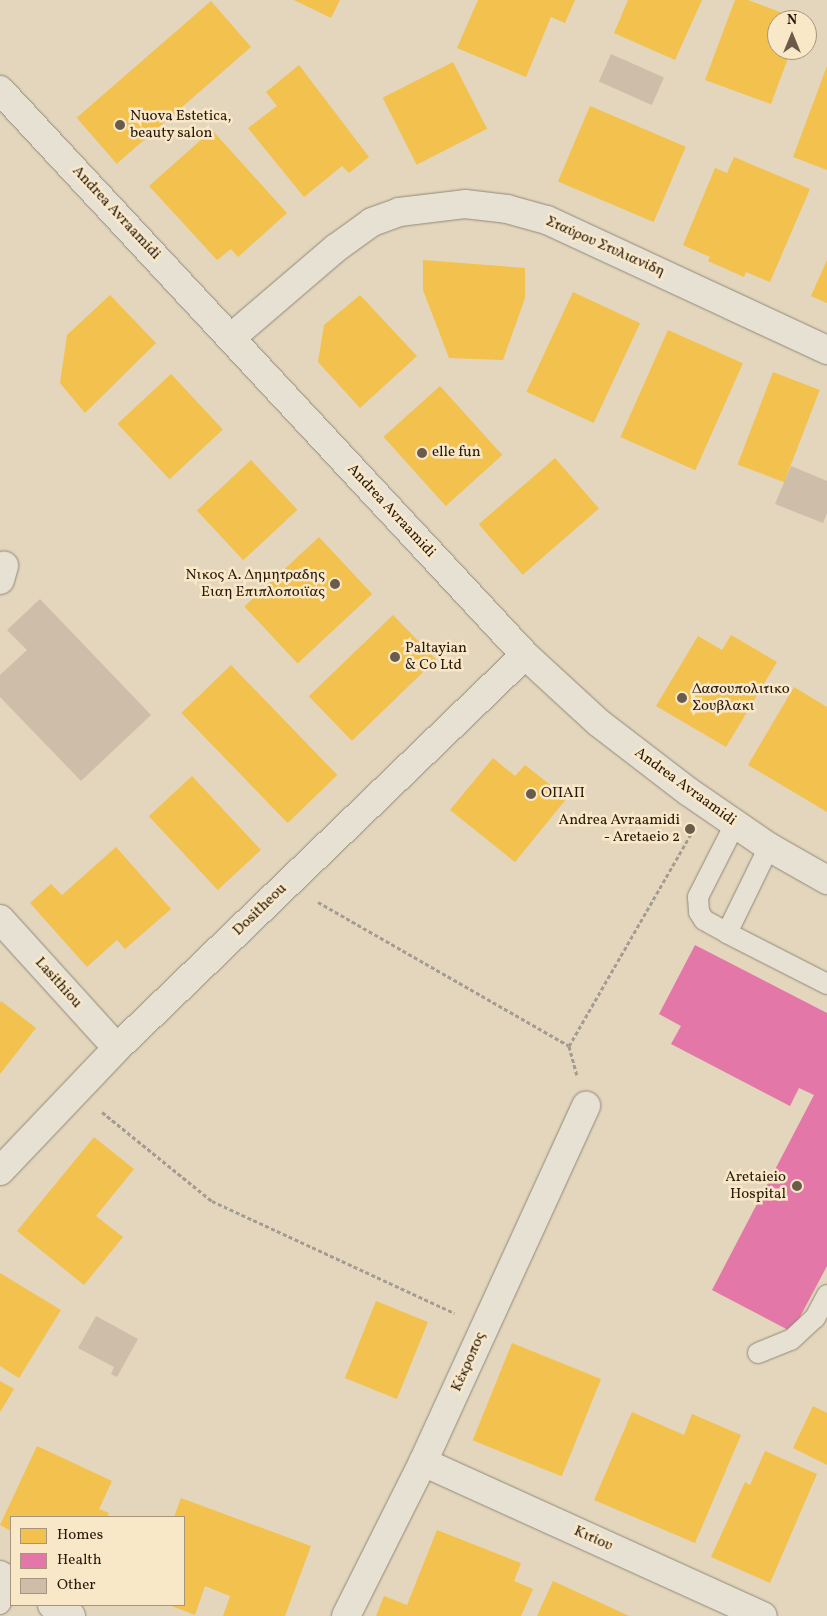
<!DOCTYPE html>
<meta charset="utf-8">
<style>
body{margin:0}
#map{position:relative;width:827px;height:1616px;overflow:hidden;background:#e3d6bc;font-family:Vollkorn,serif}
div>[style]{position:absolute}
.homes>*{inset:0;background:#f2c14e;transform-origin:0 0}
.health>*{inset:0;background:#e377a8}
.building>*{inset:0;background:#cebda9;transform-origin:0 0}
.path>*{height:3px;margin-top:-1.5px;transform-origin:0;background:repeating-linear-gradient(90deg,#a39c92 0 4px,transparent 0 6.5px)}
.roads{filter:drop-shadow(0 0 1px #928878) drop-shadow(0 0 1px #928878)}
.service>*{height:20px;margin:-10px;padding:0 10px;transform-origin:10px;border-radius:10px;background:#e7e1d4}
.minor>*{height:28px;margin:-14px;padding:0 14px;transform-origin:14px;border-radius:14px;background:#e7e1d4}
.tertiary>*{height:28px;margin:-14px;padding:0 14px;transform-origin:14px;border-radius:14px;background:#e7e1d4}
.secondary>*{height:28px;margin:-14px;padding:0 14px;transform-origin:14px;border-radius:14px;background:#e7e1d4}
.dots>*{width:14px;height:14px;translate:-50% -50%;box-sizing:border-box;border:2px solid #f8e8c8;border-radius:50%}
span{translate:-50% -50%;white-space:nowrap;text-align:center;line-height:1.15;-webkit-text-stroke:5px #f8e8c8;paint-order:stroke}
.poi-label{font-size:15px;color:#29190c}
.left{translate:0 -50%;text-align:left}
.right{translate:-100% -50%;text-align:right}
.street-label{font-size:15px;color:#29190c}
.legend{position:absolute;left:10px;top:1516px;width:175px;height:90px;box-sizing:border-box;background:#f8e8c8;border:1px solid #a5957d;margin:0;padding:6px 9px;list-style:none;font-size:15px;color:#29190c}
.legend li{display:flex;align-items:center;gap:10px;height:25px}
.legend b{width:25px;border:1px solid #a5957d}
.north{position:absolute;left:767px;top:10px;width:50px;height:50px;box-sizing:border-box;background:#f8e8c8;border:1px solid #a5957d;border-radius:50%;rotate:0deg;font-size:14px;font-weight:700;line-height:20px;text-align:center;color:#29190c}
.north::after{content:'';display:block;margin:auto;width:18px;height:22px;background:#6a5b4a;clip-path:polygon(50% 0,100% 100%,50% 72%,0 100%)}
</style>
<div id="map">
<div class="homes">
<i style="clip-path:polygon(294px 0,340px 0,331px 18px)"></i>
<i style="clip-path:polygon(478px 0,575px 0,565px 23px,551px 17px,526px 77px,457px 48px)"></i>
<i style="clip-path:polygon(628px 0,702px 0,675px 60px,614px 33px)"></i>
<i style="clip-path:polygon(735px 0,748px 0,801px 20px,777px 20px,777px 50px,791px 50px,771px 104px,705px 80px)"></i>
<i style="left:211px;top:1px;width:61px;height:178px;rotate:49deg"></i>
<i style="left:453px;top:62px;width:75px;height:79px;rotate:63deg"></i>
<i style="clip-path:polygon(299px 65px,369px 157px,349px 173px,342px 166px,304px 197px,248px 128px,277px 106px,266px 92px)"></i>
<i style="clip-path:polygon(827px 66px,827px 170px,793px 157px)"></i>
<i style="left:590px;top:106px;width:104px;height:82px;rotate:23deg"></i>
<i style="clip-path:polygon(212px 130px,287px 213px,238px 257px,231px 249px,217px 260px,149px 186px)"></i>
<i style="clip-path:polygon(734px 157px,810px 189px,770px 282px,746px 272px,744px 277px,708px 261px,710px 257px,683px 245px,715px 168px,727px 173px)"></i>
<i style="clip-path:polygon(423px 260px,525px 268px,525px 298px,503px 360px,449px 358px,423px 290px)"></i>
<i style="clip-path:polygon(827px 260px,827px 303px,811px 296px)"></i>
<i style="left:573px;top:292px;width:74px;height:110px;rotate:25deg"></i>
<i style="clip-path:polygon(110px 295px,156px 343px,85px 413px,60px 383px,67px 335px)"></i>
<i style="clip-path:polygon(360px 295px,417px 356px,360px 408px,318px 362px,324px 325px)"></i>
<i style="left:668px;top:330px;width:82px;height:117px;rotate:24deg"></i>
<i style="left:773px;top:372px;width:50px;height:99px;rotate:21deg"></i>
<i style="left:171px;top:374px;width:76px;height:73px;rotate:47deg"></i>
<i style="left:440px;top:386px;width:93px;height:76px;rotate:48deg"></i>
<i style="left:555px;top:458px;width:67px;height:101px;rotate:49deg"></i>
<i style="left:251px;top:460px;width:68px;height:74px;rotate:47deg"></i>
<i style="left:319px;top:537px;width:78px;height:102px;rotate:47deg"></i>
<i style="left:393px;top:615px;width:62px;height:117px;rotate:46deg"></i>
<i style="clip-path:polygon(731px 635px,777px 662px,726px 747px,656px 706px,698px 636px,722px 650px)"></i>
<i style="left:231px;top:665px;width:153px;height:69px;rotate:46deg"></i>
<i style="clip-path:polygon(794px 687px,827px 707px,827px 812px,748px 765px)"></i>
<i style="clip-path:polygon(493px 758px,515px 776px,525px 765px,567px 798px,515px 862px,450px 810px)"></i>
<i style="left:192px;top:776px;width:101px;height:59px;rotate:47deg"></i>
<i style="clip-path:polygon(116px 847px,171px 909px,125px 949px,117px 940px,87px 967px,30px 903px,51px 884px,62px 895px)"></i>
<i style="clip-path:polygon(1px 1001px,36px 1028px,0 1074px,0 1003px)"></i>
<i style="clip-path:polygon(94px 1137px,134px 1169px,96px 1216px,123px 1237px,84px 1285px,17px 1231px)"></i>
<i style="clip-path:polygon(0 1273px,61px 1310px,19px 1378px,0 1366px)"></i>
<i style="left:376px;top:1301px;width:56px;height:83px;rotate:22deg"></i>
<i style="left:512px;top:1343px;width:96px;height:105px;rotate:22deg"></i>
<i style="clip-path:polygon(0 1381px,14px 1389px,0 1412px)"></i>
<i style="clip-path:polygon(813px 1406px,827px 1413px,827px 1465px,793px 1448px)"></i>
<i style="clip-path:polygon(632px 1412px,684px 1435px,692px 1414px,741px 1435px,695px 1543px,594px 1500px)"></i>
<i style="clip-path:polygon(37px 1446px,112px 1481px,99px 1509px,109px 1513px,107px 1517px,11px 1517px,11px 1531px,0 1525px)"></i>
<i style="clip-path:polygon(765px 1451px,817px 1474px,770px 1583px,711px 1557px,745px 1482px,750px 1485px)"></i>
<i style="clip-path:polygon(181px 1498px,311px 1546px,285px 1616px,223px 1616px,230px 1596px,205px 1586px,195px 1615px,169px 1605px,184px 1605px,184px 1517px,174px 1517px)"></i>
<i style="clip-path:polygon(437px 1530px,521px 1563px,514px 1581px,533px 1589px,521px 1616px,376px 1616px,384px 1596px,407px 1605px)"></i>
<i style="clip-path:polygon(553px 1581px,629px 1616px,537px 1616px)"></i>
</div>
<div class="health">
<i style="clip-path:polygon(695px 945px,827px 1013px,827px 1266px,792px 1332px,712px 1290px,814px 1095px,799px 1088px,790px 1106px,671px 1044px,681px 1026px,659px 1014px)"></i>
</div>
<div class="building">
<i style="left:611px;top:54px;width:58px;height:30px;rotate:24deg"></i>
<i style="clip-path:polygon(791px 466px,827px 481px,827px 513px,823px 523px,775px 504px)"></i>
<i style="clip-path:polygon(40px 599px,151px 715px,81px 781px,0 697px,0 675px,27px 650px,7px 630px)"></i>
<i style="clip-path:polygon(96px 1316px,138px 1339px,117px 1377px,111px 1374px,114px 1367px,78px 1348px)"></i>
</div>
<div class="path">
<i style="left:318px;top:902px;width:289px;rotate:29.8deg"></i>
<i style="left:569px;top:1046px;width:247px;rotate:-60.1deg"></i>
<i style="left:569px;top:1046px;width:30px;rotate:75deg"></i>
<i style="left:102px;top:1112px;width:141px;rotate:39deg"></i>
<i style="left:212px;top:1201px;width:267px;rotate:24.8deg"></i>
</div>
<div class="roads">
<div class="service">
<i style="left:735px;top:824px;width:82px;rotate:116.9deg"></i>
<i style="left:698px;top:897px;width:15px;rotate:86deg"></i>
<i style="left:699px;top:912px;width:9px;rotate:58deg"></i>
<i style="left:704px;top:920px;width:26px;rotate:29deg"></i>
<i style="left:727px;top:933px;width:112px;rotate:27deg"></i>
<i style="left:727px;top:933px;width:96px;rotate:-64deg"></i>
<i style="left:758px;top:1353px;width:35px;rotate:-22deg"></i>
<i style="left:791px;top:1340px;width:33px;rotate:-43deg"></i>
<i style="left:815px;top:1318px;width:26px;rotate:-62deg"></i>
<i style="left:0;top:1604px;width:21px;rotate:-59deg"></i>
</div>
<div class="minor">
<i style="left:232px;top:337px;width:137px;rotate:-40.6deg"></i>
<i style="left:336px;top:248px;width:44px;rotate:-35.8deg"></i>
<i style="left:372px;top:222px;width:29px;rotate:-20deg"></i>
<i style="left:399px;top:212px;width:66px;rotate:-6.9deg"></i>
<i style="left:465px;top:204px;width:42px;rotate:6.8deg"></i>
<i style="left:507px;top:209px;width:41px;rotate:15.4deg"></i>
<i style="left:547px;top:220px;width:309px;rotate:24.9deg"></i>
<i style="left:0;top:580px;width:15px;rotate:-74deg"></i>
<i style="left:0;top:919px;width:174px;rotate:47.8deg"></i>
<i style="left:423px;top:1462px;width:373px;rotate:24.4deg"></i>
<i style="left:0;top:1575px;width:13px;rotate:32deg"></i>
<i style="left:52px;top:1605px;width:22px;rotate:30deg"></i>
<i style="left:346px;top:1616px;width:172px;rotate:-63.4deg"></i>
<i style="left:423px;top:1462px;width:392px;rotate:-65.4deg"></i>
</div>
<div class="tertiary">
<i style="left:0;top:1171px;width:170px;rotate:-46.4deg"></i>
<i style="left:117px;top:1048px;width:566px;rotate:-43.93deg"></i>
</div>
<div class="secondary">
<i style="left:0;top:90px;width:771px;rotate:47.1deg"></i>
<i style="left:525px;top:655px;width:100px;rotate:42.6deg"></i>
<i style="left:599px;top:723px;width:113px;rotate:37.5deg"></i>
<i style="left:689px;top:792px;width:97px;rotate:34.5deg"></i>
<i style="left:769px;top:847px;width:67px;rotate:29.6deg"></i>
</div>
</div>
<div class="dots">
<i style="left:120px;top:125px;background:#6a5b4a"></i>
<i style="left:422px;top:453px;background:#6a5b4a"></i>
<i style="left:335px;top:584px;background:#6a5b4a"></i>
<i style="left:395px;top:657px;background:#6a5b4a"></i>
<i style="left:682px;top:698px;background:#6a5b4a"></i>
<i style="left:531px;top:794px;background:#6a5b4a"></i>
<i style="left:690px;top:829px;background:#6a5b4a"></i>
<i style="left:797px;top:1186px;background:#6a5b4a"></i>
</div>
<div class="poi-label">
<span class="left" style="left:130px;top:125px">Nuova Estetica,<br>beauty salon</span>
<span class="left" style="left:432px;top:453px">elle fun</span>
<span class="right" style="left:325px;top:584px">Νικος Α. Δημητραδης<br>Ειαη Επιπλοποιϊας</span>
<span class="left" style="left:405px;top:657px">Paltayian<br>&amp; Co Ltd</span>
<span class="left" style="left:692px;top:698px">Δασουπολιτικο<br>Σουβλακι</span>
<span class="left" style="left:541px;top:794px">ΟΠΑΠ</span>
<span class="right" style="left:680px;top:829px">Andrea Avraamidi<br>- Aretaeio 2</span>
<span class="right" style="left:786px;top:1186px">Aretaieio<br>Hospital</span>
</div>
<div class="street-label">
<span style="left:116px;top:213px;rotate:47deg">Andrea Avraamidi</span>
<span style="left:605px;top:247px;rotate:24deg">Σταύρου Στυλιανίδη</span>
<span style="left:391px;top:511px;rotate:47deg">Andrea Avraamidi</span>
<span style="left:685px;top:787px;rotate:36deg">Andrea Avraamidi</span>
<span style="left:260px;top:910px;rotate:-44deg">Dositheou</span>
<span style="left:58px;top:983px;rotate:48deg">Lasithiou</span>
<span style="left:469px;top:1362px;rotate:-66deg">Κέκροπος</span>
<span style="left:593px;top:1539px;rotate:24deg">Κιτίου</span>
</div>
<ul class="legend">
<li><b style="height:14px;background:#f2c14e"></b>Homes</li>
<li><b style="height:14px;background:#e377a8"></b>Health</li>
<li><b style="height:14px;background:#cebda9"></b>Other</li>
</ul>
<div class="north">N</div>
</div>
